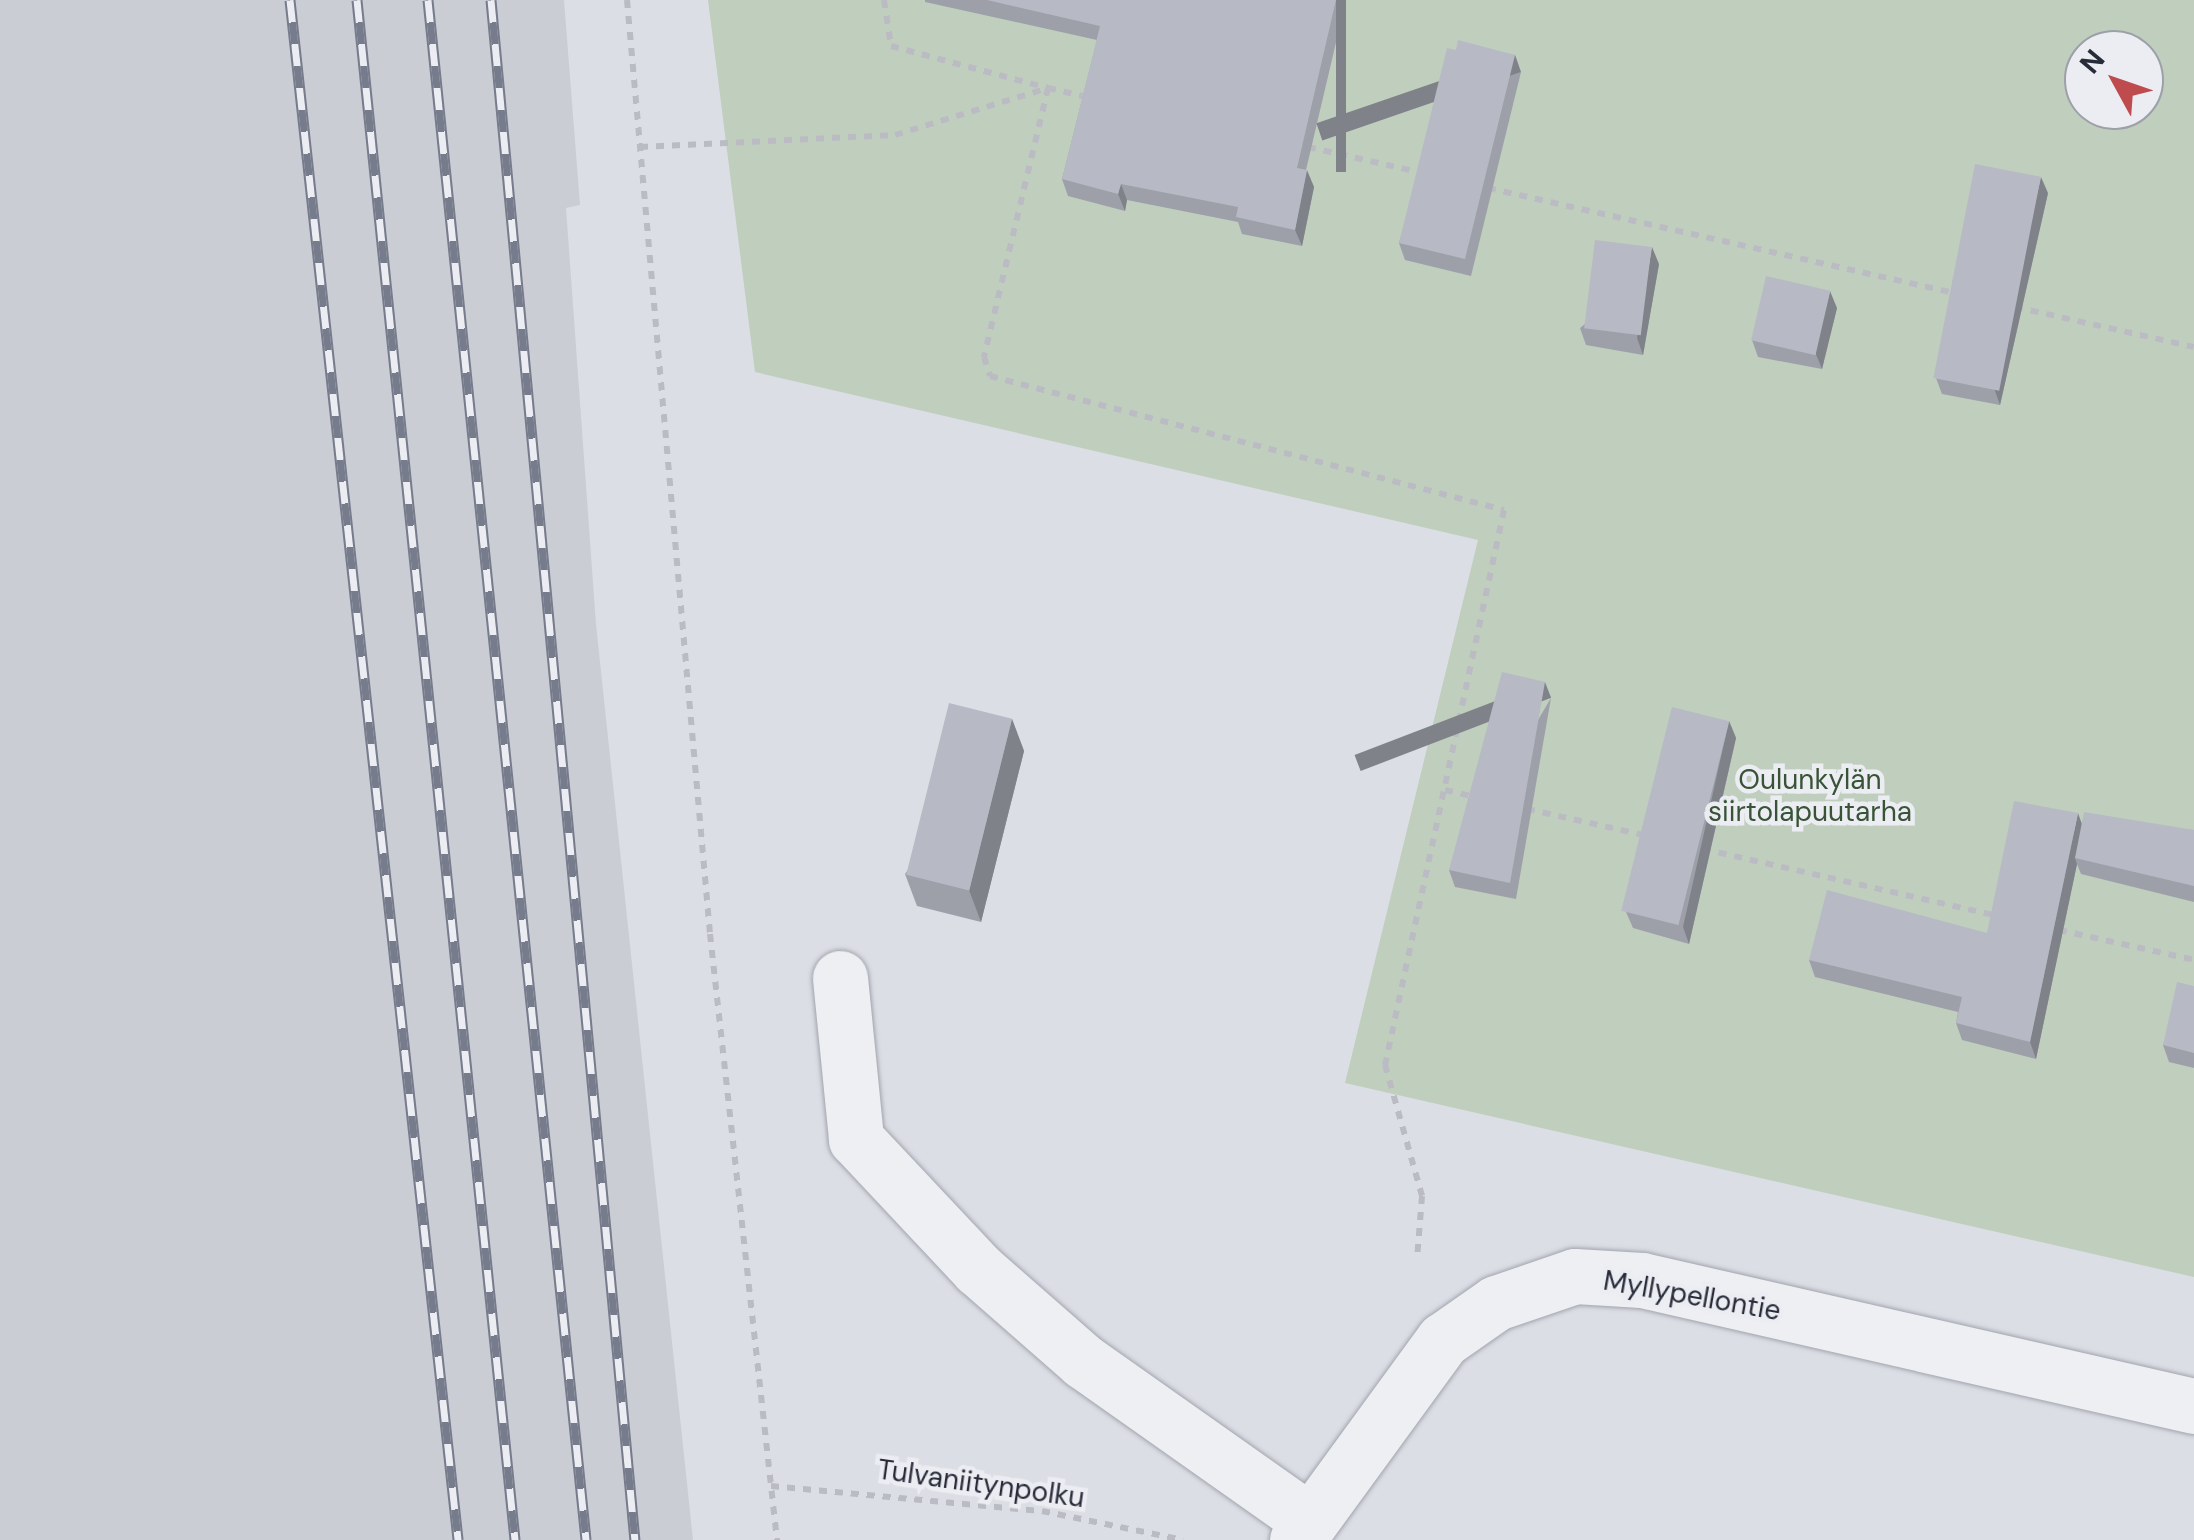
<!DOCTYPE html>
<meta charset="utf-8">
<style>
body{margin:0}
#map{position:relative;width:2194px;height:1540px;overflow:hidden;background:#dcdee5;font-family:"DM Sans",sans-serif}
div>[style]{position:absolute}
.built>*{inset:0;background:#cbcdd5}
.green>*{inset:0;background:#c0cebe}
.path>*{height:6px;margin-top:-3px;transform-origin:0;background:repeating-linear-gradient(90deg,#bbbcc3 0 8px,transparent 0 16px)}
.roads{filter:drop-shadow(0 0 2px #a2a5ae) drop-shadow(0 0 2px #a2a5ae)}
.minor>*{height:55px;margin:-27.5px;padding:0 27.5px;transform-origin:27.5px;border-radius:27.5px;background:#eeeff3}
.rail>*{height:11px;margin-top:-5.5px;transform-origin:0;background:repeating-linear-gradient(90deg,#ebedf3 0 22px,#777c8c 0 44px);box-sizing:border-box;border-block:2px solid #777c8c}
.wall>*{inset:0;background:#9da0a9}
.shaded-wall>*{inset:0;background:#808289;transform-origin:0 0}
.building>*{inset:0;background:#b7bac4;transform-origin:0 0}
span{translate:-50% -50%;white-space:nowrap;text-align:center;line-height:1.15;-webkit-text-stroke:9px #ebedf3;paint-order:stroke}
.park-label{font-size:28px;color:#385336}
.street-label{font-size:28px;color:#282c39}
.north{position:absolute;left:2064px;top:30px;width:100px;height:100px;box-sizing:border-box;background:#ebedf3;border:2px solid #9da0a9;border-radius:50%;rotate:310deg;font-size:28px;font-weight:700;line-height:40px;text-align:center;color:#282c39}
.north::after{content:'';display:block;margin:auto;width:35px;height:45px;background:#be4c4e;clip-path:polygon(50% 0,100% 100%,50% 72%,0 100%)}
</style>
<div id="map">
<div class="built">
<i style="clip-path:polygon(0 0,564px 0,580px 205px,566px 208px,596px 624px,693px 1540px,0 1540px)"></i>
</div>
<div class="green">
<i style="clip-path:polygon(evenodd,708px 0,2194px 0,2194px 1277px,1345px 1083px,1478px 540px,755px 372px,708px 0,2084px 50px,2144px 50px,2144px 110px,2084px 110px,2084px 50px)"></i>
</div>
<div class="path">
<i style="left:627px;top:0;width:938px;rotate:84.92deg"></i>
<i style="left:710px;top:934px;width:610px;rotate:83.69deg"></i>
<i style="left:884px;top:0;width:47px;rotate:81.3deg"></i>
<i style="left:891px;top:46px;width:163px;rotate:15deg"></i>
<i style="left:1048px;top:88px;width:277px;rotate:103.4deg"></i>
<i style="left:984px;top:357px;width:20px;rotate:72deg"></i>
<i style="left:990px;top:376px;width:531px;rotate:14.61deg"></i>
<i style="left:1504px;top:510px;width:568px;rotate:102.1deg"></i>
<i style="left:1385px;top:1065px;width:136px;rotate:74.2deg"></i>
<i style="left:1422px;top:1196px;width:64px;rotate:94.5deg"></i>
<i style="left:640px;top:147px;width:255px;rotate:-2.7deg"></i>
<i style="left:895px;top:135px;width:160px;rotate:-17.1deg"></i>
<i style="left:1048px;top:88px;width:44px;rotate:13.1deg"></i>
<i style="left:1308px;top:147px;width:117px;rotate:12.8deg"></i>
<i style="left:1488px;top:188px;width:483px;rotate:12.7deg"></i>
<i style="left:2015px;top:307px;width:183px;rotate:12.6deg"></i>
<i style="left:1445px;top:790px;width:32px;rotate:13deg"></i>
<i style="left:1527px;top:809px;width:128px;rotate:12.6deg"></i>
<i style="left:1703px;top:849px;width:303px;rotate:12.8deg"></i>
<i style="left:2059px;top:930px;width:138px;rotate:12.5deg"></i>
<i style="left:771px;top:1486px;width:272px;rotate:5.3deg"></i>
<i style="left:1042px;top:1511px;width:144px;rotate:11.6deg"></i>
</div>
<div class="roads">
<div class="minor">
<i style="left:840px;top:978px;width:162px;rotate:84.3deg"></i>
<i style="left:856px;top:1139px;width:178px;rotate:46.8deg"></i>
<i style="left:978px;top:1269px;width:140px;rotate:41.2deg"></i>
<i style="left:1083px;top:1361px;width:278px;rotate:35.2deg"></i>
<i style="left:1297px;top:1540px;width:248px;rotate:-53.9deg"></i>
<i style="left:1443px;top:1340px;width:65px;rotate:-34.9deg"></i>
<i style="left:1496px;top:1303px;width:83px;rotate:-18.9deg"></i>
<i style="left:1575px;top:1276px;width:67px;rotate:3.4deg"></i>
<i style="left:1642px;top:1280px;width:566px;rotate:12.86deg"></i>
</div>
</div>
<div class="rail">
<i style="left:290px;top:0;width:1549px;rotate:83.77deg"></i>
<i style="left:357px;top:0;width:1548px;rotate:84.14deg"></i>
<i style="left:428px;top:0;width:1548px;rotate:84.14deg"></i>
<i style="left:491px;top:0;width:1547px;rotate:84.66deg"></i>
</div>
<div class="wall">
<i style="clip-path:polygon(925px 0,1346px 0,1306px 170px,1314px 187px,1302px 246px,1242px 234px,1238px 222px,1127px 200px,1125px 211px,1068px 196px,1062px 179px,1097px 40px,925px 2px)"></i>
<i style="clip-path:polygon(1456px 50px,1515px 55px,1521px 72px,1471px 276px,1405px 260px,1399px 243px)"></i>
<i style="clip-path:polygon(2048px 193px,2000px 405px,1942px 394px,1936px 378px)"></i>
<i style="clip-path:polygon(1659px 264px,1643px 355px,1586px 345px,1580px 328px)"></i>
<i style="clip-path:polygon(1837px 308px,1822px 369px,1758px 357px,1752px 340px)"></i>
<i style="clip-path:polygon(1551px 698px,1516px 899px,1455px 887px,1449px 870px)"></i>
<i style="clip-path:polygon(1012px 719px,1024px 751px,981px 922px,917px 906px,905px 874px)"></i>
<i style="clip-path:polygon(1729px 721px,1736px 738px,1689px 944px,1633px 928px,1626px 912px)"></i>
<i style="clip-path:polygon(2082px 823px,2194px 830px,2194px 902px,2081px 874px,2077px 864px,2036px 1059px,1962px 1040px,1956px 1023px,1958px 1012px,1815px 977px,1809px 960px,1987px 933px)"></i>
<i style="clip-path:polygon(2194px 986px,2194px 1068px,2169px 1062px,2163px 1045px)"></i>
</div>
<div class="shaded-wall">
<i style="left:1336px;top:0;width:10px;height:172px"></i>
<i style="left:1515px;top:55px;width:18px;height:210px;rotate:71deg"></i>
<i style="clip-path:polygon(1307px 170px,1314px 187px,1302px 246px,1295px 230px)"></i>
<i style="clip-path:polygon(2041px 177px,2048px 193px,2000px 405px,1994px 388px)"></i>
<i style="clip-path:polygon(1121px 184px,1127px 200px,1125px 211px,1118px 194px)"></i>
<i style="clip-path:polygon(1652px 247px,1659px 264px,1643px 355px,1637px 338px)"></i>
<i style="clip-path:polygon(1830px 291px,1837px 308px,1822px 369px,1815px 352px)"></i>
<i style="left:1545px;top:682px;width:17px;height:204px;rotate:69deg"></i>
<i style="clip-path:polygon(1012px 719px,1024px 751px,981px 922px,969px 890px)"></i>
<i style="clip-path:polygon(1729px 721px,1736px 738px,1689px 944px,1683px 927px)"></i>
<i style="clip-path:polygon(2078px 813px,2084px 830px,2075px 858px,2077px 864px,2036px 1059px,2030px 1042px)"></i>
</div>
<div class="building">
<i style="clip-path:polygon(987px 0,1336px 0,1297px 168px,1307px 170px,1295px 230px,1236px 217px,1238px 207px,1121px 184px,1118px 194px,1062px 179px,1100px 26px)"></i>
<i style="clip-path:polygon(1458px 40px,1515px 55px,1465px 259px,1399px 243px,1447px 48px,1456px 50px)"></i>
<i style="left:1975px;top:164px;width:67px;height:218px;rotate:11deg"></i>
<i style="left:1595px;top:240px;width:57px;height:89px;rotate:7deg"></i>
<i style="left:1766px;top:276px;width:66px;height:66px;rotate:13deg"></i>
<i style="clip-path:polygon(1502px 672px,1545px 682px,1510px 883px,1449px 870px)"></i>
<i style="left:949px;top:703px;width:65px;height:177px;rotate:14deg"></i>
<i style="left:1672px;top:707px;width:59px;height:210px;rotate:14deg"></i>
<i style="clip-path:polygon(2014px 801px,2078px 813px,2030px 1042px,1956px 1023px,1962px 997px,1809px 960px,1827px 890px,1987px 933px)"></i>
<i style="clip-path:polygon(2084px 812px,2194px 830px,2194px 886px,2075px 858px)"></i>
<i style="clip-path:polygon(2177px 982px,2194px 986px,2194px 1053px,2163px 1045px)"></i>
</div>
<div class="park-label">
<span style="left:1810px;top:796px">Oulunkylän<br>siirtolapuutarha</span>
</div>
<div class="street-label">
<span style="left:1692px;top:1296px;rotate:10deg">Myllypellontie</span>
<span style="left:981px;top:1484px;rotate:8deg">Tulvaniitynpolku</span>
</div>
<div class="north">N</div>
</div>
